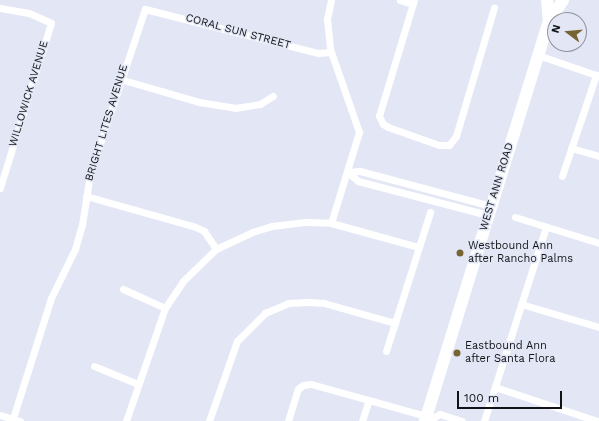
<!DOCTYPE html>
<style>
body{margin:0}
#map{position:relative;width:599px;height:421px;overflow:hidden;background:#e3e7f5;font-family:"Work Sans",sans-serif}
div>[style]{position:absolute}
.minor>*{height:7px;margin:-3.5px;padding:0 3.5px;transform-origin:3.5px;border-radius:3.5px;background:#fff}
.primary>*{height:12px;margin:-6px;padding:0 6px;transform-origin:6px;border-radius:6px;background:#fff}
.dots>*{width:11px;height:11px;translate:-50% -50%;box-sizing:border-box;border:2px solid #e3e7f5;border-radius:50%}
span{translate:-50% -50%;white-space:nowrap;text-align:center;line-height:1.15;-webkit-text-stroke:3px #e3e7f5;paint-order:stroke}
.street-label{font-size:11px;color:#111317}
.poi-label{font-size:11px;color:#111317}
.left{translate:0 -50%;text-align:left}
.north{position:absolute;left:547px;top:12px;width:40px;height:40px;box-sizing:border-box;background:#e3e7f5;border:1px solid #8f929c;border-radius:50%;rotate:286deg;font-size:11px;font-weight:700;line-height:16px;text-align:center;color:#111317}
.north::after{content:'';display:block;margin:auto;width:14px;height:18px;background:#766533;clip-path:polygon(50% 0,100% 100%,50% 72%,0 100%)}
.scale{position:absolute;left:457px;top:391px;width:105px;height:18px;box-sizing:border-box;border:2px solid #111317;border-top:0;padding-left:5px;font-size:12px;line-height:14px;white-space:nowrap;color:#111317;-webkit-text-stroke:3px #e3e7f5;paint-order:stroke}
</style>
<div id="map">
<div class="minor">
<i style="left:331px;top:0;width:19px;rotate:102deg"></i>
<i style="left:327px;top:19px;width:30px;rotate:84deg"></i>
<i style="left:330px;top:49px;width:88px;rotate:70.7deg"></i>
<i style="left:359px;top:132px;width:95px;rotate:107.1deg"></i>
<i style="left:400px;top:0;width:13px;rotate:18deg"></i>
<i style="left:414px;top:0;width:121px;rotate:106.8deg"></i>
<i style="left:379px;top:116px;width:9px;rotate:63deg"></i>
<i style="left:383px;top:124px;width:6px;rotate:31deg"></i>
<i style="left:388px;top:127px;width:54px;rotate:19.4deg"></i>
<i style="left:439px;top:145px;width:10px"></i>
<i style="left:449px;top:145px;width:11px;rotate:-52deg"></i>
<i style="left:456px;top:136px;width:134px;rotate:-73.5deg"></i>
<i style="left:0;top:8px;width:29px;rotate:10deg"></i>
<i style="left:29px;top:13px;width:24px;rotate:24deg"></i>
<i style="left:51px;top:23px;width:173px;rotate:107.2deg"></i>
<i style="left:538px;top:55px;width:65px;rotate:19deg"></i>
<i style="left:120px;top:79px;width:82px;rotate:16.2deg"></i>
<i style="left:199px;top:102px;width:36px;rotate:9deg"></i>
<i style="left:235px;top:108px;width:25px;rotate:-9deg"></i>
<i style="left:260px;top:104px;width:15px;rotate:-32deg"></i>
<i style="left:571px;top:148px;width:29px;rotate:16deg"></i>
<i style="left:347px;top:172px;width:13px;rotate:-4deg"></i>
<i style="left:360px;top:171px;width:136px;rotate:15deg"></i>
<i style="left:347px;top:172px;width:14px;rotate:39deg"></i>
<i style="left:358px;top:181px;width:134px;rotate:14.7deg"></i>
<i style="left:562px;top:176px;width:107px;rotate:-71.4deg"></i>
<i style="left:86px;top:196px;width:111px;rotate:15.7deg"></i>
<i style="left:193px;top:226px;width:12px;rotate:24deg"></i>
<i style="left:204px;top:231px;width:22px;rotate:56deg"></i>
<i style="left:515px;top:217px;width:88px;rotate:17.2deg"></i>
<i style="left:123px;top:289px;width:46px;rotate:24.3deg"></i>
<i style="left:521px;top:304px;width:81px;rotate:16.4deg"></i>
<i style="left:386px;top:351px;width:146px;rotate:-72.4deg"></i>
<i style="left:94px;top:366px;width:48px;rotate:22.2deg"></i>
<i style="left:495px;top:387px;width:108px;rotate:18.4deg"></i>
<i style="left:0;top:415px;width:21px;rotate:17deg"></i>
<i style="left:13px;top:418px;width:126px;rotate:-72.4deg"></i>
<i style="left:51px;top:298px;width:55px;rotate:-63.9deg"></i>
<i style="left:75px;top:249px;width:25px;rotate:-74deg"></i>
<i style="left:82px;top:225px;width:52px;rotate:-81.1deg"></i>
<i style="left:90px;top:174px;width:174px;rotate:-71.6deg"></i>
<i style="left:145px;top:9px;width:179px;rotate:14.3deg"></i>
<i style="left:318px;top:53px;width:13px;rotate:-4deg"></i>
<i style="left:432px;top:418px;width:9px;rotate:-27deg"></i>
<i style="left:440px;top:414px;width:23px;rotate:18deg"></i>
<i style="left:126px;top:421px;width:120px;rotate:-71deg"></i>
<i style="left:165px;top:308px;width:32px;rotate:-56deg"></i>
<i style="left:183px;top:281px;width:46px;rotate:-44.1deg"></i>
<i style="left:216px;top:249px;width:40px;rotate:-25deg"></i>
<i style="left:252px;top:232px;width:21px;rotate:-17deg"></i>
<i style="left:272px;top:226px;width:34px;rotate:-7deg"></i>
<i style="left:306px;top:222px;width:25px;rotate:2deg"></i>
<i style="left:331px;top:223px;width:91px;rotate:15.3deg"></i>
<i style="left:209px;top:421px;width:85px;rotate:-70.7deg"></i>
<i style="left:237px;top:341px;width:40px;rotate:-45deg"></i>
<i style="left:265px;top:313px;width:25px;rotate:-23deg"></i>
<i style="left:288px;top:303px;width:20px;rotate:-3deg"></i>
<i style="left:308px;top:302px;width:16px;rotate:4deg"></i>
<i style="left:324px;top:303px;width:74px;rotate:15.7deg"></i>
<i style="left:288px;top:421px;width:34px;rotate:-73deg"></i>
<i style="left:298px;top:389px;width:6px;rotate:-39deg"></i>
<i style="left:303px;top:385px;width:8px;rotate:-7deg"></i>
<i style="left:311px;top:384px;width:119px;rotate:15.5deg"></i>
<i style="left:426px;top:416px;width:9px;rotate:32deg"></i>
<i style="left:362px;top:421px;width:22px;rotate:-72deg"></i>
<i style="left:484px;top:421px;width:204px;rotate:-72.3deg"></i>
</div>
<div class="primary">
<i style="left:547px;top:0;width:21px;rotate:85deg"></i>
<i style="left:425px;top:421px;width:419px;rotate:-72.8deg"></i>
<i style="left:549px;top:21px;width:25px;rotate:-56deg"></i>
</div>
<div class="dots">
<i style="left:460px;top:253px;background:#766533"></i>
<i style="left:457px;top:353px;background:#766533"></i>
</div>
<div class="street-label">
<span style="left:238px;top:32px;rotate:15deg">CORAL SUN STREET</span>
<span style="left:29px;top:94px;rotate:-73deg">WILLOWICK AVENUE</span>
<span style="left:107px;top:123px;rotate:-73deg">BRIGHT LITES AVENUE</span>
<span style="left:497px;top:187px;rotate:-73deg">WEST ANN ROAD</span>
</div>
<div class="poi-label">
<span class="left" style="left:468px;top:253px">Westbound Ann<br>after Rancho Palms</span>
<span class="left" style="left:465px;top:353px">Eastbound Ann<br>after Santa Flora</span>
</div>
<div class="north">N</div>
<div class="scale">100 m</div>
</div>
